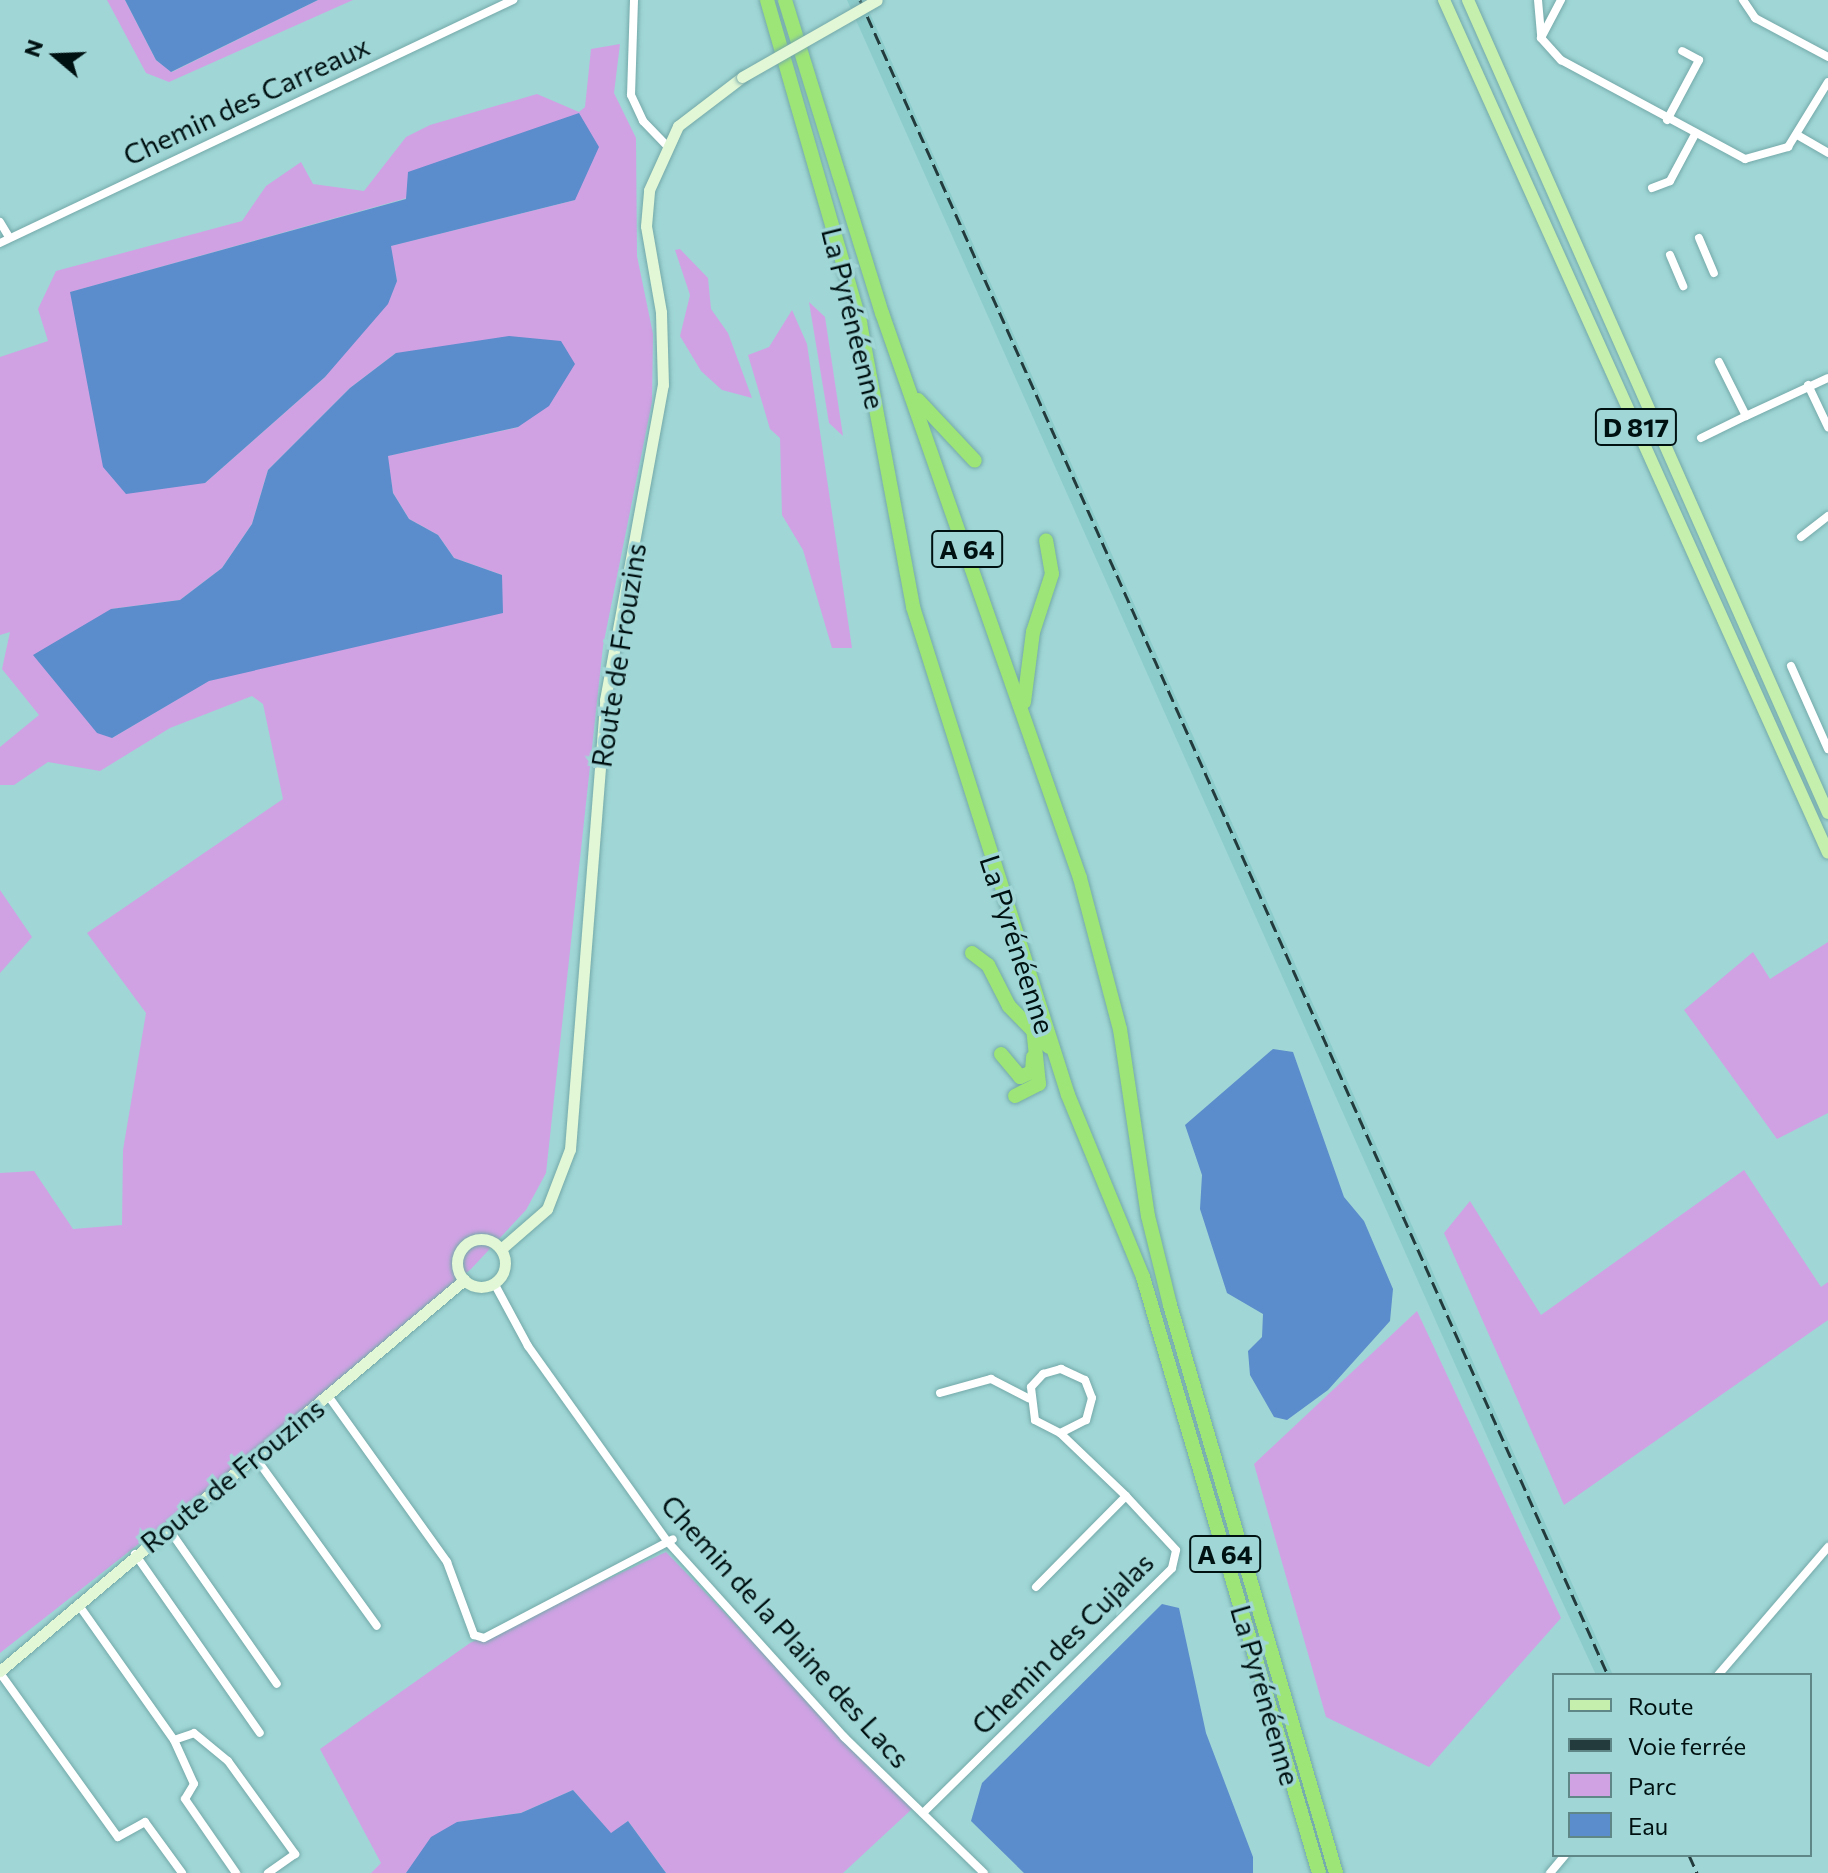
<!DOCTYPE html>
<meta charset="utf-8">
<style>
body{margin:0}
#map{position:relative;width:1828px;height:1873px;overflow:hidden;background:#a0d6d6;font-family:Commissioner,sans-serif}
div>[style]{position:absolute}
.built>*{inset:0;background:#8ccdcc}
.green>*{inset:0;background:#d0a2e4}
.water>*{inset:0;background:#5b8ccb}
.roads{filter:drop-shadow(0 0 2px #74a9a9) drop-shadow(0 0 2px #74a9a9)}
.minor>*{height:8px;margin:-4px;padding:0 4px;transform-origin:4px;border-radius:4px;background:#fff}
.secondary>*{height:11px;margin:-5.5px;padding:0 5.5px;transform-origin:5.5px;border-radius:5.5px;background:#e2f7d6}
.secondary>.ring{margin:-5.5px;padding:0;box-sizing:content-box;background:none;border:11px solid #e2f7d6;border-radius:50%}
.primary>*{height:12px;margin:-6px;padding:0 6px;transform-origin:6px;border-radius:6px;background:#c5efad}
.motorway>*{height:14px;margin:-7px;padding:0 7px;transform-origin:7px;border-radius:7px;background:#9ee577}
.rail>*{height:3px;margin-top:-1.5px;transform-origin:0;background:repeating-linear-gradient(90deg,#233b3c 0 12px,transparent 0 18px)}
.bridges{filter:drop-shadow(0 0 2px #74a9a9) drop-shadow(0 0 2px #74a9a9)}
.secondary-bridge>*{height:11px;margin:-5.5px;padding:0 5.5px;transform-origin:5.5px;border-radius:5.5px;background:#e2f7d6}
span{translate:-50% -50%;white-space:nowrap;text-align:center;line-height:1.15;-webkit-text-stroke:7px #a0d6d6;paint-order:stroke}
.shield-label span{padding:2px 6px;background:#a0d6d6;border:2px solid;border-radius:6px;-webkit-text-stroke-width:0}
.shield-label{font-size:26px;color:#001112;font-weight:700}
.street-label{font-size:28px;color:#001112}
.legend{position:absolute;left:1552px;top:1673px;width:260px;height:184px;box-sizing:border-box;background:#a0d6d6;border:2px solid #608788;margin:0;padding:10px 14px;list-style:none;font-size:24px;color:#001112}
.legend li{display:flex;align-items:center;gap:16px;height:40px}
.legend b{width:40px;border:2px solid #608788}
.north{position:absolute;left:16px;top:16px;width:80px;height:80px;-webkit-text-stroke:6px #a0d6d6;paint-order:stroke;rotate:289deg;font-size:22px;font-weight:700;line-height:32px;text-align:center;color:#001112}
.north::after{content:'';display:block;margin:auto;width:28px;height:36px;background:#001112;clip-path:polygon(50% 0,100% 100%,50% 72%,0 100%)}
</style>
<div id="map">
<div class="built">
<i style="clip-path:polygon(847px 0,864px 0,1613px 1675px,1596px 1675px,1524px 1519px)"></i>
</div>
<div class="green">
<i style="clip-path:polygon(107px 0,125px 0,156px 60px,172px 72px,318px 0,353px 0,169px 82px,146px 73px)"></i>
<i style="clip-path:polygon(evenodd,620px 44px,614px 93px,636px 138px,637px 256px,653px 334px,652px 402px,603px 646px,546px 1173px,526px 1210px,471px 1269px,267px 1443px,0 1653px,0 1173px,34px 1171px,73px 1229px,122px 1225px,123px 1150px,146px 1013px,87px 933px,283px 799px,263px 704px,252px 696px,170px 728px,100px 771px,48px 762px,14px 785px,0 785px,0 747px,39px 715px,2px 669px,10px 632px,0 635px,0 357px,48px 341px,38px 309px,56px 271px,242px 221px,266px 186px,301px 162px,313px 184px,364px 191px,406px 137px,430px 125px,537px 94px,579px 112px,585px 107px,591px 49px,620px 44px,407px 198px,575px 200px,390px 246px,397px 281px,325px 377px,205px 483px,71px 292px,407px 198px,620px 44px,396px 353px,519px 427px,387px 456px,393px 493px,409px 519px,438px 535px,454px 558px,502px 575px,294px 659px,208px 681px,112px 738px,111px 609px,180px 600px,222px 568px,252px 524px,268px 470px,350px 388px,396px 353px)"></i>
<i style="clip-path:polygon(680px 249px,708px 278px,711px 309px,728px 333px,752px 398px,722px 390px,701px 371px,680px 336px,690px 295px,675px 250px)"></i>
<i style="clip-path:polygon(809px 302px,825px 317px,843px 436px,829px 423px)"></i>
<i style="clip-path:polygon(792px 310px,807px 344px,852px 648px,832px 648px,803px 550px,782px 515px,780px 438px,770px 429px,748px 355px,769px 347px)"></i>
<i style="clip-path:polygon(0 890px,32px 937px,0 973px)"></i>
<i style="clip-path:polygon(1828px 942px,1828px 1113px,1777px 1139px,1684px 1010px,1753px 952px,1770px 979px)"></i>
<i style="clip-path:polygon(1744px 1170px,1821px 1287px,1828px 1282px,1828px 1320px,1564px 1505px,1444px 1233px,1470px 1201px,1541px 1315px)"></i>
<i style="clip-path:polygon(1417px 1311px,1561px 1618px,1429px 1767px,1326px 1717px,1254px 1464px)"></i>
<i style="clip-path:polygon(666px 1552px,913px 1808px,843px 1873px,666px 1873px,628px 1821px,611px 1834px,573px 1790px,521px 1813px,457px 1822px,406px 1873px,371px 1873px,381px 1863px,320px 1749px,470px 1643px)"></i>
</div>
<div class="water">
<i style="clip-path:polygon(125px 0,318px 0,171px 72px,156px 60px)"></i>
<i style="clip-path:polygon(579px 113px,599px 147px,575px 200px,391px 246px,397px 281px,388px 304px,325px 377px,205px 483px,126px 494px,103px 467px,70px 292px,406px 199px,408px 172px)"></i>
<i style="clip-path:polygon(509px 336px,561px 341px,575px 364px,549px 406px,518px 427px,388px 456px,393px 493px,409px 519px,438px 535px,454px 558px,502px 575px,503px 613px,209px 681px,112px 738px,97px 733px,33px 655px,111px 609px,180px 600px,222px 568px,252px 524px,268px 470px,350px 388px,396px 353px)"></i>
<i style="clip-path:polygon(1273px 1049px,1293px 1052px,1344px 1197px,1364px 1221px,1393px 1289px,1390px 1321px,1328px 1390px,1287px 1420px,1274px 1417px,1250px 1375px,1248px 1351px,1262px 1337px,1263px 1314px,1227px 1293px,1200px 1209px,1202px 1175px,1185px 1125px)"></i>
<i style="clip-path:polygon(1162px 1604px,1179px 1608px,1206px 1733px,1253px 1857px,1253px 1873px,1024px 1873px,971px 1821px,982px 1783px)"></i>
<i style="clip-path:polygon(573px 1790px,611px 1833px,628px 1821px,666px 1873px,406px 1873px,431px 1837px,457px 1822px,521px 1813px)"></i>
</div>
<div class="roads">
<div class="minor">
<i style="left:634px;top:0;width:95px;rotate:91.8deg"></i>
<i style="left:631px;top:95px;width:29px;rotate:65deg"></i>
<i style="left:643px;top:121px;width:33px;rotate:46deg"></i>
<i style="left:1538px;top:0;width:38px;rotate:85deg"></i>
<i style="left:1541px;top:38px;width:30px;rotate:48deg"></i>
<i style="left:1561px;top:60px;width:209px;rotate:28.3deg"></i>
<i style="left:1745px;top:159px;width:45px;rotate:-15.6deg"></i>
<i style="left:1788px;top:147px;width:76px;rotate:-58.4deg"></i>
<i style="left:1743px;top:0;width:22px;rotate:56deg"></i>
<i style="left:1755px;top:18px;width:83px;rotate:28.1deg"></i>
<i style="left:1541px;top:38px;width:43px;rotate:-62.2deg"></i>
<i style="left:1667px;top:120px;width:68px;rotate:-61.9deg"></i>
<i style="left:1699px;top:60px;width:19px;rotate:-152deg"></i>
<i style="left:1799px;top:136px;width:34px;rotate:30deg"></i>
<i style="left:1652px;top:188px;width:19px;rotate:-21deg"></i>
<i style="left:1670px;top:181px;width:51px;rotate:-61.9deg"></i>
<i style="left:0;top:222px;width:17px;rotate:59deg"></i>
<i style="left:1699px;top:238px;width:38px;rotate:67deg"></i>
<i style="left:0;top:243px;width:568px;rotate:-25.35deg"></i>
<i style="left:1670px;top:255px;width:34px;rotate:67deg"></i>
<i style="left:1719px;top:362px;width:60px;rotate:63.4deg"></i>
<i style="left:1746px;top:416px;width:90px;rotate:-24.9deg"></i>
<i style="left:1808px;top:385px;width:47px;rotate:64.5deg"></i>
<i style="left:1701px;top:438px;width:50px;rotate:-26.1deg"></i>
<i style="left:1801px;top:537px;width:34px;rotate:-38deg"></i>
<i style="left:1791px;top:666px;width:91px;rotate:66deg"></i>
<i style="left:494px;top:1283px;width:72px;rotate:61.6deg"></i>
<i style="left:528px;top:1346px;width:241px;rotate:54.5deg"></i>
<i style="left:668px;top:1542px;width:263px;rotate:47.9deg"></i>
<i style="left:844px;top:1737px;width:195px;rotate:44.2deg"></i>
<i style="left:940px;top:1393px;width:53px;rotate:-15.4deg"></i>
<i style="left:991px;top:1379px;width:42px;rotate:27.2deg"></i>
<i style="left:329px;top:1397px;width:203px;rotate:54.4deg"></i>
<i style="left:447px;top:1562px;width:78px;rotate:69.7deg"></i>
<i style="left:474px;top:1635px;width:10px;rotate:17deg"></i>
<i style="left:484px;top:1638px;width:213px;rotate:-27.6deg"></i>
<i style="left:255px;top:1457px;width:208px;rotate:54.2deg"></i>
<i style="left:168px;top:1528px;width:190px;rotate:55.1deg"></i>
<i style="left:135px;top:1554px;width:218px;rotate:55.1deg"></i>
<i style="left:1036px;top:1587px;width:128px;rotate:-45.3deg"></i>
<i style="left:78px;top:1604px;width:166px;rotate:54.8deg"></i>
<i style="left:174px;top:1740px;width:48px;rotate:65.6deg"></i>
<i style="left:194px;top:1784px;width:17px;rotate:121deg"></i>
<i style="left:185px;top:1799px;width:90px;rotate:55.4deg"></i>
<i style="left:0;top:1673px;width:202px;rotate:54.3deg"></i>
<i style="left:118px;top:1837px;width:31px;rotate:-29deg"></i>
<i style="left:145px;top:1822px;width:63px;rotate:54deg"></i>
<i style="left:1718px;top:1675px;width:169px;rotate:-49.3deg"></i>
<i style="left:174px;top:1740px;width:21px;rotate:-19deg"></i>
<i style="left:194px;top:1733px;width:44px;rotate:39.5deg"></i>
<i style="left:228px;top:1761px;width:115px;rotate:54.2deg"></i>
<i style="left:295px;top:1854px;width:33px;rotate:145deg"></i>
<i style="left:923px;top:1813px;width:349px;rotate:-44.5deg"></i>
<i style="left:1172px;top:1568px;width:18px;rotate:-77deg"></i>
<i style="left:1176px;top:1550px;width:74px;rotate:-132.8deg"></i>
<i style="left:1126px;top:1496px;width:91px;rotate:-136.3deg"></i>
<i style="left:1060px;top:1433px;width:28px;rotate:-153deg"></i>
<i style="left:1035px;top:1420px;width:33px;rotate:-97deg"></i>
<i style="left:1031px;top:1387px;width:18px;rotate:-47deg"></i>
<i style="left:1043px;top:1374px;width:19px;rotate:-16deg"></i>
<i style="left:1061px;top:1369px;width:26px;rotate:25deg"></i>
<i style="left:1085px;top:1380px;width:19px;rotate:69deg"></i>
<i style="left:1092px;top:1398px;width:23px;rotate:105deg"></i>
<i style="left:1086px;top:1420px;width:29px;rotate:153deg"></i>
<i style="left:1550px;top:1873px;width:23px;rotate:-50deg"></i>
</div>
<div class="secondary">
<i class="ring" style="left:457px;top:1239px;width:37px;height:37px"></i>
<i style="left:501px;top:1249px;width:61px;rotate:-41deg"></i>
<i style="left:547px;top:1209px;width:64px;rotate:-69deg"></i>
<i style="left:570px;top:1149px;width:450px;rotate:-85.5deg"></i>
<i style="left:605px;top:700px;width:320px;rotate:-79.6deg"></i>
<i style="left:663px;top:385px;width:73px;rotate:-91.6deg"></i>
<i style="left:661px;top:312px;width:87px;rotate:-99.9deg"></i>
<i style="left:646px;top:226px;width:36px;rotate:-85deg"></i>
<i style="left:649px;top:190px;width:70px;rotate:-65.6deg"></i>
<i style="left:678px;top:126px;width:81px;rotate:-37.4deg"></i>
<i style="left:0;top:1671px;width:607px;rotate:-40.12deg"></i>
</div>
<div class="primary">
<i style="left:1444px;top:0;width:935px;rotate:65.76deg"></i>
<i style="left:1468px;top:0;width:889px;rotate:66.12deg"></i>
</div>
<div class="motorway">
<i style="left:767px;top:0;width:336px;rotate:73.9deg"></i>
<i style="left:860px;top:323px;width:289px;rotate:79.4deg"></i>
<i style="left:913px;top:607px;width:512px;rotate:72.38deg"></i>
<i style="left:1068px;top:1095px;width:197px;rotate:67.6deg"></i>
<i style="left:1143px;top:1277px;width:621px;rotate:73.55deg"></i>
<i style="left:785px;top:0;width:328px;rotate:72.8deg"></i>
<i style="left:882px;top:313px;width:599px;rotate:70.69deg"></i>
<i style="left:1080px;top:878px;width:156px;rotate:75.2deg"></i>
<i style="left:1120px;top:1029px;width:189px;rotate:81.5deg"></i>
<i style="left:1148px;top:1216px;width:92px;rotate:76.1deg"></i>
<i style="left:1170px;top:1305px;width:592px;rotate:73.71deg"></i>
<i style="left:918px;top:400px;width:83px;rotate:46.9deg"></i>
<i style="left:1024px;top:702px;width:71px;rotate:-82.7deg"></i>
<i style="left:1033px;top:632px;width:61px;rotate:-71.9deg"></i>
<i style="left:1052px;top:574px;width:34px;rotate:-100deg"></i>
<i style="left:972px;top:953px;width:20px;rotate:37deg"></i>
<i style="left:988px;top:965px;width:46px;rotate:62.9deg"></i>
<i style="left:1009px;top:1006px;width:57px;rotate:45.7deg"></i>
<i style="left:1001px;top:1054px;width:30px;rotate:50deg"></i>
<i style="left:1020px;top:1077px;width:13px;rotate:-23deg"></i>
<i style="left:1032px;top:1072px;width:15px;rotate:-86deg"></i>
<i style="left:1015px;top:1096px;width:27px;rotate:-27deg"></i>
<i style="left:1039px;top:1084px;width:56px;rotate:-96.1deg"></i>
</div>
</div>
<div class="rail">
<i style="left:860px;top:0;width:1834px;rotate:65.94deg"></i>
<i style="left:1689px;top:1855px;width:20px;rotate:66deg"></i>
</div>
<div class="bridges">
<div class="secondary-bridge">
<i style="left:742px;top:77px;width:155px;rotate:-29.7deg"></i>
</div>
</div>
<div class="shield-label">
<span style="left:1636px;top:427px">D 817</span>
<span style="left:967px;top:549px">A 64</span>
<span style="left:1225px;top:1554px">A 64</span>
</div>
<div class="street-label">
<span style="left:246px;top:100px;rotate:-25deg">Chemin des Carreaux</span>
<span style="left:854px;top:318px;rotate:76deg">La Pyrénéenne</span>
<span style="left:618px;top:655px;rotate:-81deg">Route de Frouzins</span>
<span style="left:1018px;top:944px;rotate:72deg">La Pyrénéenne</span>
<span style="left:232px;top:1475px;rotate:-39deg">Route de Frouzins</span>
<span style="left:786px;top:1631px;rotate:48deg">Chemin de la Plaine des Lacs</span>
<span style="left:1062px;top:1643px;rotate:-45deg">Chemin des Cujalas</span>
<span style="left:1266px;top:1695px;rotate:74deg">La Pyrénéenne</span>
</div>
<ul class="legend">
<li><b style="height:10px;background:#c5efad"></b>Route</li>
<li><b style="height:10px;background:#233b3c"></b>Voie ferrée</li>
<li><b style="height:22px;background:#d0a2e4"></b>Parc</li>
<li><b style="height:22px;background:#5b8ccb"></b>Eau</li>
</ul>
<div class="north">N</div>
</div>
